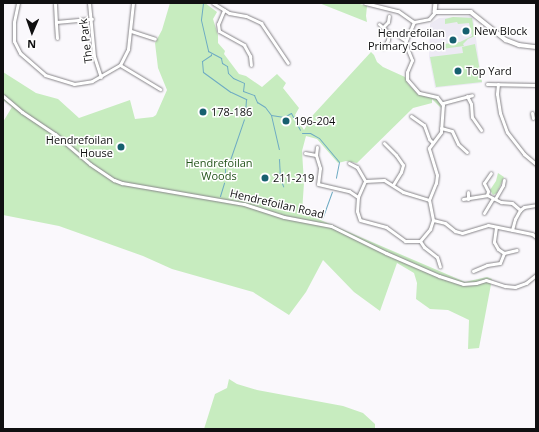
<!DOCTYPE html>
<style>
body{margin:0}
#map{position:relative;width:539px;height:432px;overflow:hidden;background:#faf8fc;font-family:"Open Sans",sans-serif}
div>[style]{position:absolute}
.built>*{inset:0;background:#edeaf4}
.green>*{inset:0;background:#c7ecbf}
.stream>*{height:1px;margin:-0.5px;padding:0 0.5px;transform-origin:0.5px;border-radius:0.5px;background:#6eabc3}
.roads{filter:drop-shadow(0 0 1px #878589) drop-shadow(0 0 1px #878589)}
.minor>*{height:3px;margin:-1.5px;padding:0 1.5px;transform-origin:1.5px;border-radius:1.5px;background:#fff}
.tertiary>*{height:3.5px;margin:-1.75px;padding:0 1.75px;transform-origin:1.75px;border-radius:1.75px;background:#fff}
.dots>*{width:11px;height:11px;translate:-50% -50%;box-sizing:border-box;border:2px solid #fff;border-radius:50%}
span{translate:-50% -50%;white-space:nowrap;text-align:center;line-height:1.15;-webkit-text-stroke:3px #fff;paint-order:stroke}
.poi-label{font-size:11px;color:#101011}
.left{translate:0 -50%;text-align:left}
.right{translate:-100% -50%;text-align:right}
.street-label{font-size:11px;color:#101011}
.park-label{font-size:11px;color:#23531a}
.frame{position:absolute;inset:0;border:4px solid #101011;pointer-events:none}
.north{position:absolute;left:12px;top:12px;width:40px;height:40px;-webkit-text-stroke:3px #fff;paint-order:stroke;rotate:182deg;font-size:11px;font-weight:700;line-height:16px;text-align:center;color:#101011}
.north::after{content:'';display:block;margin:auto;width:14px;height:18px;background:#101011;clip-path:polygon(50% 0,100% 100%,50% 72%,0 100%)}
</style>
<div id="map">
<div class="built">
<i style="clip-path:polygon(473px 16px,482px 83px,435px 88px,429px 57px,430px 24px,439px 18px)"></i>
</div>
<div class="green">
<i style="clip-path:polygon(170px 3px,205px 3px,217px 12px,213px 19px,218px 35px,218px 43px,225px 51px,224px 54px,239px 74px,246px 76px,262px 87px,277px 74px,286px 83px,283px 88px,299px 108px,295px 115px,304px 130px,313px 115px,371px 52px,374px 55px,377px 62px,383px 67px,405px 77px,408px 84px,418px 94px,439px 100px,441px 108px,432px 99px,432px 103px,413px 108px,357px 163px,346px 161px,338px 163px,317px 139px,306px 136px,302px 151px,304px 183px,302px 212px,465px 282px,487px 277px,492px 279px,479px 348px,468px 349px,469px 320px,448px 310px,430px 309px,416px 299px,417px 283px,414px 273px,397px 263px,380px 311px,354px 292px,323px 260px,306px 292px,289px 315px,253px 292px,172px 269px,143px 256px,59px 226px,3px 215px,3px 122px,12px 107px,3px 100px,3px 72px,36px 93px,58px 99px,79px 118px,130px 100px,135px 119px,153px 117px,156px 115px,167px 90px,158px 68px,155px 43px,162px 30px)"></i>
<i style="clip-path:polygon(319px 3px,356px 3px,367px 6px,366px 16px,367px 22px)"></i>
<i style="clip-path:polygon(453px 17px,472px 18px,475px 36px,468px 39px,463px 44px,464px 46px,442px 49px,444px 44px,460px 42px,472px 36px,469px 23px,458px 24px,457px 22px,445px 24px,445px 19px)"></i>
<i style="clip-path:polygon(475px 44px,482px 82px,436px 87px,430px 57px,463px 53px,462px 47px)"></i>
<i style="clip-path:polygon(498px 173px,504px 177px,497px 193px,493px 195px,490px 190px,496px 181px)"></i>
<i style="clip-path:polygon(229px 379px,237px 384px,257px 390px,343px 406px,363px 413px,375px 424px,375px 429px,204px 429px,215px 394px,227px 388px)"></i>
</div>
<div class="stream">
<i style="left:203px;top:3px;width:17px;rotate:97deg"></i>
<i style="left:201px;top:20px;width:32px;rotate:77deg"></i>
<i style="left:208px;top:51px;width:15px;rotate:28deg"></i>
<i style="left:221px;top:58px;width:5px;rotate:79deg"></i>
<i style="left:222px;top:63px;width:6px;rotate:31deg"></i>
<i style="left:227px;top:66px;width:7px;rotate:82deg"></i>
<i style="left:228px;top:73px;width:7px;rotate:45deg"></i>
<i style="left:233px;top:78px;width:12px;rotate:24deg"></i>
<i style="left:244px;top:83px;width:8px;rotate:97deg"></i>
<i style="left:243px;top:91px;width:12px;rotate:20deg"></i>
<i style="left:254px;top:95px;width:8px;rotate:67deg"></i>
<i style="left:257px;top:102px;width:9px;rotate:32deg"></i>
<i style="left:265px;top:107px;width:10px;rotate:53deg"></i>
<i style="left:271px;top:115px;width:13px;rotate:9deg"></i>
<i style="left:284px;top:117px;width:8px;rotate:-30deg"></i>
<i style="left:291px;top:113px;width:19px;rotate:62deg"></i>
<i style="left:211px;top:54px;width:1px;rotate:90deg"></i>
<i style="left:211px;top:55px;width:11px;rotate:146deg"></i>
<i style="left:202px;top:61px;width:11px;rotate:85deg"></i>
<i style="left:203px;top:72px;width:34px;rotate:36deg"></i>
<i style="left:231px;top:92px;width:17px;rotate:25deg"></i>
<i style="left:246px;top:99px;width:15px;rotate:94deg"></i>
<i style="left:271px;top:115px;width:35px;rotate:77deg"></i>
<i style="left:302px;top:133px;width:8px"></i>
<i style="left:310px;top:133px;width:10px;rotate:29deg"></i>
<i style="left:319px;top:138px;width:31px;rotate:50deg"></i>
<i style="left:339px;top:162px;width:16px;rotate:101deg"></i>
<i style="left:279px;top:159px;width:19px;rotate:87deg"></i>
<i style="left:280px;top:178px;width:9px;rotate:69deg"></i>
<i style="left:225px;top:176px;width:8px;rotate:-90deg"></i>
<i style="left:225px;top:168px;width:9px;rotate:-58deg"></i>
<i style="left:230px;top:160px;width:43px;rotate:-71.1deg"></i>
<i style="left:220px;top:196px;width:14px;rotate:-73deg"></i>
<i style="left:322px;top:219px;width:29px;rotate:-70deg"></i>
</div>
<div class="roads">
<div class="minor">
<i style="left:18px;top:3px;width:19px;rotate:102deg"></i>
<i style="left:14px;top:22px;width:19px;rotate:90deg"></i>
<i style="left:14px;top:41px;width:13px;rotate:63deg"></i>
<i style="left:20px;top:53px;width:33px;rotate:41deg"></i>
<i style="left:45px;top:75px;width:30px;rotate:17deg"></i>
<i style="left:74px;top:84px;width:18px;rotate:-9deg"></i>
<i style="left:92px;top:81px;width:32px;rotate:-30deg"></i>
<i style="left:120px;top:65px;width:18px;rotate:-63deg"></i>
<i style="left:128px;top:49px;width:46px;rotate:-83.8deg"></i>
<i style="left:89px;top:3px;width:53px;rotate:84.6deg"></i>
<i style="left:94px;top:56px;width:22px;rotate:72deg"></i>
<i style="left:213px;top:3px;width:19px;rotate:32deg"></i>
<i style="left:229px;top:13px;width:17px;rotate:10deg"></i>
<i style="left:246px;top:16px;width:17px;rotate:25deg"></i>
<i style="left:261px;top:23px;width:48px;rotate:56deg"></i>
<i style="left:365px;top:3px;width:34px;rotate:14deg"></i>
<i style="left:398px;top:11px;width:19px;rotate:35deg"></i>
<i style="left:55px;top:4px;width:18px;rotate:87deg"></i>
<i style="left:224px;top:10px;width:15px;rotate:113deg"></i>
<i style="left:218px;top:24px;width:7px;rotate:82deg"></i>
<i style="left:219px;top:31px;width:29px;rotate:29deg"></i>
<i style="left:244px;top:45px;width:13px;rotate:61deg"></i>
<i style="left:250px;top:56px;width:9px;rotate:84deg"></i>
<i style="left:379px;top:24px;width:13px;rotate:42deg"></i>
<i style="left:383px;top:27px;width:7px;rotate:-45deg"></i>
<i style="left:388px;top:22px;width:6px;rotate:-81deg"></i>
<i style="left:131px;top:31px;width:25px;rotate:18deg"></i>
<i style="left:57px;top:38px;width:16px;rotate:-94deg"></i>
<i style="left:56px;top:22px;width:36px;rotate:-5deg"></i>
<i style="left:383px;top:48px;width:9px;rotate:-58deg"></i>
<i style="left:388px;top:40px;width:7px;rotate:-82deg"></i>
<i style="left:389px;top:33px;width:7px;rotate:8deg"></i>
<i style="left:396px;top:34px;width:12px;rotate:35deg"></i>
<i style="left:120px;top:65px;width:47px;rotate:31deg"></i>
<i style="left:487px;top:84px;width:49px;rotate:1.2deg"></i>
<i style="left:498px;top:84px;width:10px;rotate:96deg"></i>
<i style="left:497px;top:94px;width:19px;rotate:81deg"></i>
<i style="left:500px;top:113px;width:20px;rotate:70deg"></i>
<i style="left:507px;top:132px;width:28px;rotate:52deg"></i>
<i style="left:524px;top:154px;width:16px;rotate:40deg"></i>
<i style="left:3px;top:96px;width:25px;rotate:40deg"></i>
<i style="left:22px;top:112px;width:40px;rotate:34deg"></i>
<i style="left:55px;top:134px;width:46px;rotate:40.6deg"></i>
<i style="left:90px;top:164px;width:29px;rotate:34deg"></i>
<i style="left:114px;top:180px;width:9px;rotate:21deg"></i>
<i style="left:122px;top:183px;width:124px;rotate:9.8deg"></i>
<i style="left:244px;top:204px;width:42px;rotate:18deg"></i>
<i style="left:284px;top:217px;width:48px;rotate:10.8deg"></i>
<i style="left:331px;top:226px;width:61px;rotate:26.1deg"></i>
<i style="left:386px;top:253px;width:58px;rotate:23.5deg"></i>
<i style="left:439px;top:276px;width:25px;rotate:18deg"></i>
<i style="left:463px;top:284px;width:13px;rotate:-4deg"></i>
<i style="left:476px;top:283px;width:10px;rotate:-17deg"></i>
<i style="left:486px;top:280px;width:20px;rotate:18deg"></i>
<i style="left:505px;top:286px;width:10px;rotate:6deg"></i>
<i style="left:515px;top:287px;width:12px;rotate:-20deg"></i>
<i style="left:526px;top:283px;width:13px;rotate:-39deg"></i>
<i style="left:467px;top:96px;width:9px;rotate:63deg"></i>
<i style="left:471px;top:104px;width:13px;rotate:86deg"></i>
<i style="left:472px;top:117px;width:16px;rotate:55deg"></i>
<i style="left:443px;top:103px;width:30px;rotate:-15deg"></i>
<i style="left:532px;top:113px;width:5px;rotate:79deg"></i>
<i style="left:411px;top:116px;width:16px;rotate:35deg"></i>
<i style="left:424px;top:125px;width:15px;rotate:70deg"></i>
<i style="left:429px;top:139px;width:4px;rotate:45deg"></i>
<i style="left:441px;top:128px;width:11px;rotate:15deg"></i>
<i style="left:452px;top:131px;width:14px;rotate:65deg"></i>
<i style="left:458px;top:144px;width:12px;rotate:42deg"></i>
<i style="left:384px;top:143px;width:17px;rotate:45deg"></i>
<i style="left:396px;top:155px;width:12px;rotate:55deg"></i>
<i style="left:403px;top:165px;width:7px;rotate:106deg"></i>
<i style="left:401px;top:172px;width:15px;rotate:122deg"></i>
<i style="left:305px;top:153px;width:11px;rotate:10deg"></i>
<i style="left:316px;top:155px;width:8px;rotate:-83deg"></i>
<i style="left:316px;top:155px;width:14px;rotate:73deg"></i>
<i style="left:320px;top:168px;width:16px;rotate:97deg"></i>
<i style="left:318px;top:184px;width:32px;rotate:13deg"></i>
<i style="left:349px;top:191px;width:11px;rotate:34deg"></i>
<i style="left:349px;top:163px;width:9px;rotate:27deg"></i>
<i style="left:357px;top:167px;width:16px;rotate:60deg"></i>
<i style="left:365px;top:181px;width:17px;rotate:114deg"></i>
<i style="left:358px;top:197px;width:14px;rotate:94deg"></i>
<i style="left:357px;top:211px;width:9px;rotate:72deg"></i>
<i style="left:360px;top:220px;width:27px;rotate:15deg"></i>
<i style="left:386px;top:227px;width:24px;rotate:36deg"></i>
<i style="left:405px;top:241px;width:15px"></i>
<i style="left:420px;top:241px;width:16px;rotate:-50deg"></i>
<i style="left:430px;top:229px;width:9px;rotate:-72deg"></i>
<i style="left:433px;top:220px;width:20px;rotate:-101deg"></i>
<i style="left:429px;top:200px;width:18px;rotate:-68deg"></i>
<i style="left:436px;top:183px;width:8px;rotate:-83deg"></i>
<i style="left:437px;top:175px;width:28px;rotate:-107deg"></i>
<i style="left:429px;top:148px;width:20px;rotate:-53deg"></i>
<i style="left:441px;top:132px;width:27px;rotate:-86deg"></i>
<i style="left:443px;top:105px;width:10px;rotate:-127deg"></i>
<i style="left:437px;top:97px;width:18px;rotate:-167deg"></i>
<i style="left:419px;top:93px;width:18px;rotate:-131deg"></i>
<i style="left:407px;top:79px;width:7px;rotate:-90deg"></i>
<i style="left:407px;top:72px;width:13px;rotate:-67deg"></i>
<i style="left:412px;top:60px;width:18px;rotate:-112deg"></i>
<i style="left:405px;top:43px;width:23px;rotate:-67deg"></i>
<i style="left:414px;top:22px;width:15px;rotate:-11deg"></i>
<i style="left:429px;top:19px;width:9px;rotate:-49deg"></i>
<i style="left:365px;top:181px;width:19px;rotate:-3deg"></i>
<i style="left:384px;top:180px;width:22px;rotate:32deg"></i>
<i style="left:403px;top:192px;width:27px;rotate:17deg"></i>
<i style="left:487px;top:195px;width:4px;rotate:-76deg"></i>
<i style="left:488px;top:191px;width:9px;rotate:-117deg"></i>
<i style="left:484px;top:183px;width:12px;rotate:-55deg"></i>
<i style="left:463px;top:199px;width:24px;rotate:-9deg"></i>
<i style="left:487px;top:195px;width:16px;rotate:27deg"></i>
<i style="left:501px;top:202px;width:11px;rotate:5deg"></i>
<i style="left:512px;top:203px;width:11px;rotate:41deg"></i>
<i style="left:468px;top:199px;width:7px;rotate:-90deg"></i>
<i style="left:495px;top:199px;width:16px;rotate:-60deg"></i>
<i style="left:503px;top:185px;width:5px;rotate:-79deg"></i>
<i style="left:484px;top:213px;width:17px;rotate:-59deg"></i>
<i style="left:433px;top:220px;width:12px;rotate:14deg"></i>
<i style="left:445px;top:223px;width:13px;rotate:39deg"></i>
<i style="left:455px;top:231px;width:7px;rotate:16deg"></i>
<i style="left:462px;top:233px;width:27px;rotate:-17deg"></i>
<i style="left:488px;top:225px;width:45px;rotate:11.6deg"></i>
<i style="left:532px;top:234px;width:5px;rotate:37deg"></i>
<i style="left:496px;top:227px;width:15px;rotate:98deg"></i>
<i style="left:494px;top:242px;width:8px;rotate:60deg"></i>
<i style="left:498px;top:249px;width:7px;rotate:34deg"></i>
<i style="left:504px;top:253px;width:13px;rotate:-13deg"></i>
<i style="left:512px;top:230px;width:11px;rotate:-75deg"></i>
<i style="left:515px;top:219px;width:10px;rotate:-61deg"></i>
<i style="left:520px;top:210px;width:5px;rotate:-37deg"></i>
<i style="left:524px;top:207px;width:12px;rotate:-9deg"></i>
<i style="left:420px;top:241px;width:7px;rotate:56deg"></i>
<i style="left:424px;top:247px;width:16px;rotate:38deg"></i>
<i style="left:437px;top:257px;width:10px;rotate:73deg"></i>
<i style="left:473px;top:271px;width:15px;rotate:-23deg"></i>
<i style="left:487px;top:265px;width:13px;rotate:-9deg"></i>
<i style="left:500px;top:263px;width:11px;rotate:-68deg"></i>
</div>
<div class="tertiary">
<i style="left:436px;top:3px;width:9px;rotate:96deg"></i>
<i style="left:435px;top:12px;width:36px"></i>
<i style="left:471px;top:12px;width:45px;rotate:38.7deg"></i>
<i style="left:506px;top:40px;width:14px;rotate:21deg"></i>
<i style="left:519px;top:45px;width:17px;rotate:7deg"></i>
</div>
</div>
<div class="dots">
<i style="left:466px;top:31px;background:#17606f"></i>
<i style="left:453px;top:40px;background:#17606f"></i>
<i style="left:458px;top:71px;background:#17606f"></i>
<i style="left:203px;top:112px;background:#17606f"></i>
<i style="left:286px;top:121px;background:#17606f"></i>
<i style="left:121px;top:147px;background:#17606f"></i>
<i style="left:265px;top:178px;background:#17606f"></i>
</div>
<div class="poi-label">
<span class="left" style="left:474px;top:31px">New Block</span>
<span class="right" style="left:445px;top:40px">Hendrefoilan<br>Primary School</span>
<span class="left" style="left:466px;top:71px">Top Yard</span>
<span class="left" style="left:211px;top:112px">178-186</span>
<span class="left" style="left:294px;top:121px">196-204</span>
<span class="right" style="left:113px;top:147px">Hendrefoilan<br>House</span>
<span class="left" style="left:273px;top:178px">211-219</span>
</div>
<div class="street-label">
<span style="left:86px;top:41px;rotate:-97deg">The Park</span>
<span style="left:277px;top:204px;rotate:13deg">Hendrefoilan Road</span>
</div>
<div class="park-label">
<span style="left:219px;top:170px">Hendrefoilan<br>Woods</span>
</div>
<div class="frame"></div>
<div class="north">N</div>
</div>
